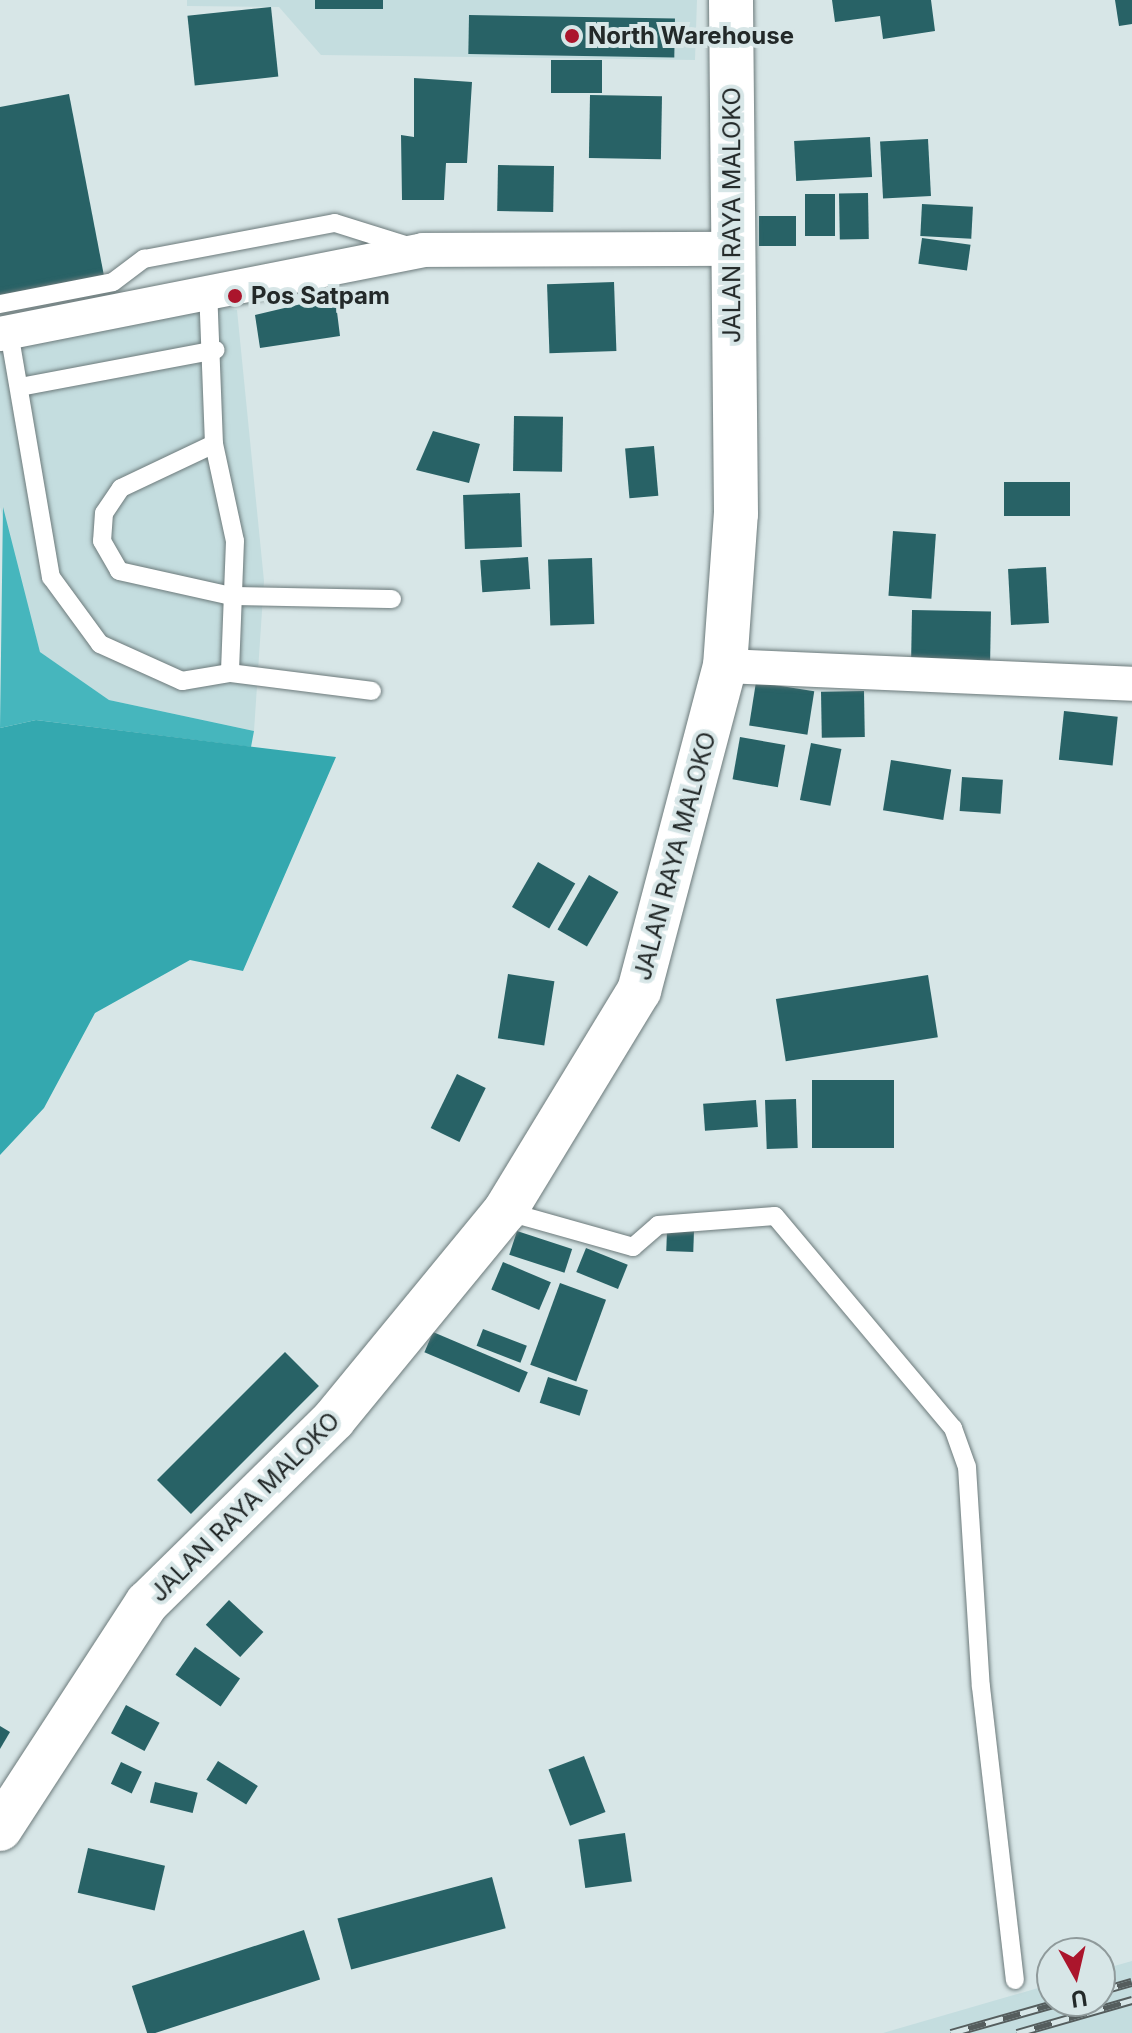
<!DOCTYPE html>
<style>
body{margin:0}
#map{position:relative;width:1132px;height:2033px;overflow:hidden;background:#d7e6e7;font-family:Inter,sans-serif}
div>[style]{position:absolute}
.built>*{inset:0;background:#c4dddf}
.forest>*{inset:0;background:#46b6bd}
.water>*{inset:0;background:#34a8af}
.building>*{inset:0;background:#286266;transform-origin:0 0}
.roads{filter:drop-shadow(0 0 2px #6c7a7b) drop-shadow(0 0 2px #6c7a7b)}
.service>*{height:18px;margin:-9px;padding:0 9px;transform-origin:9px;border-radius:9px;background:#fff}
.minor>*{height:34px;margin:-17px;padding:0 17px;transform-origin:17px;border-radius:17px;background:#fff}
.tertiary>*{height:44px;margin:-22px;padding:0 22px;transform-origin:22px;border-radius:22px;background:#fff}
.rail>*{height:9px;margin-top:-4.5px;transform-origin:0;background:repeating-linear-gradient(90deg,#d7e6e7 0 18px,#555d5d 0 36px);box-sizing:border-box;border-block:2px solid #555d5d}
.dots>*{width:22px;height:22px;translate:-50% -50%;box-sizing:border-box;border:4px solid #d7e6e7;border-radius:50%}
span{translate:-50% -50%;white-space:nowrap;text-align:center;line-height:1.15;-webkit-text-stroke:8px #d7e6e7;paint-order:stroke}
.poi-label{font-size:24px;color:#232929;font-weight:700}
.left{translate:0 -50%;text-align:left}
.street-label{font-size:24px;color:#232929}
.north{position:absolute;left:1036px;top:1937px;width:80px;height:80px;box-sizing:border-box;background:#d7e6e7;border:2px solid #8f9a9b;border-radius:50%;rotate:172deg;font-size:22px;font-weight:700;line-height:32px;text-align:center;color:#232929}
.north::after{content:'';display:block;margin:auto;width:28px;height:36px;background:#ab152c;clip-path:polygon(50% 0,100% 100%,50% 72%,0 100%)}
</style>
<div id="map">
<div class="built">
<i style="clip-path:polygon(187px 0,697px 0,695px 60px,321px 55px,279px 7px,187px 6px)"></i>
<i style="clip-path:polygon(221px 307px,237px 310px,264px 581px,254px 731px,109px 700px,40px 652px,0 507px,0 337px)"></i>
<i style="clip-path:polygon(1132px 1961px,1132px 2033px,883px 2033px,1052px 1984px,1052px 2001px,1100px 2001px,1100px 1970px)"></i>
</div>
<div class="forest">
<i style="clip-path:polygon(3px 507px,40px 652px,109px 700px,254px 731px,251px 747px,36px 720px,0 728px)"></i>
</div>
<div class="water">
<i style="clip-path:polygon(36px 720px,336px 757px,243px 971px,190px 960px,95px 1013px,44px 1108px,0 1155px,0 728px)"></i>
</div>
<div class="building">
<i style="left:315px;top:0;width:68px;height:9px"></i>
<i style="clip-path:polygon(832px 0,931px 0,935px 31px,883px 39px,880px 16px,835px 22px)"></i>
<i style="clip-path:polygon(1115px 0,1132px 0,1132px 24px,1119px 26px)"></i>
<i style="left:271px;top:7px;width:70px;height:84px;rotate:84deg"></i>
<i style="left:469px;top:15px;width:206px;height:39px;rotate:1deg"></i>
<i style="left:551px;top:60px;width:51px;height:33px"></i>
<i style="clip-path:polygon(414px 78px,472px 82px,467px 163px,446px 163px,444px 200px,402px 200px,401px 135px,414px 137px)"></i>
<i style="clip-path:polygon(69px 94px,105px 281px,0 297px,0 107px)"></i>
<i style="left:590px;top:95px;width:72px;height:63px;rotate:1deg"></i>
<i style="left:870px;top:137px;width:40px;height:76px;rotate:87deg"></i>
<i style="left:928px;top:139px;width:57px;height:48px;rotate:87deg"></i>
<i style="left:498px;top:165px;width:56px;height:46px;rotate:1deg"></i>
<i style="left:868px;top:193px;width:46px;height:29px;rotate:89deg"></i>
<i style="left:835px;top:194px;width:42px;height:30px;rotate:90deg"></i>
<i style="left:922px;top:204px;width:51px;height:32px;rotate:3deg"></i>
<i style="left:796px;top:216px;width:30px;height:37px;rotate:90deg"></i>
<i style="left:922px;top:238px;width:49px;height:26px;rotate:8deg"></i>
<i style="left:614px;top:282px;width:69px;height:67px;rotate:88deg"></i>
<i style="clip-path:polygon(335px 296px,340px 336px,260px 348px,255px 315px)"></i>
<i style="left:514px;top:416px;width:49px;height:55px;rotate:1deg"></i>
<i style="clip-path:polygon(433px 431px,480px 444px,469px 483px,416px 470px)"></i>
<i style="left:654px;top:446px;width:50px;height:29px;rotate:85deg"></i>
<i style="left:1004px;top:482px;width:66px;height:34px"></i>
<i style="left:520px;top:493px;width:54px;height:57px;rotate:88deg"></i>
<i style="left:893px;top:531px;width:43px;height:65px;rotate:4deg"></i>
<i style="left:528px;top:557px;width:32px;height:48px;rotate:86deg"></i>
<i style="left:592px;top:558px;width:66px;height:44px;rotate:88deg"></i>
<i style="left:1046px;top:567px;width:56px;height:38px;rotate:87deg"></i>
<i style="left:912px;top:610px;width:79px;height:53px;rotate:1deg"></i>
<i style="left:756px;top:682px;width:59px;height:44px;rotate:9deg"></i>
<i style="left:864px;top:691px;width:46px;height:43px;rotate:89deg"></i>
<i style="left:1064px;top:711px;width:54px;height:49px;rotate:6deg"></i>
<i style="left:740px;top:737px;width:46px;height:43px;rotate:10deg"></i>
<i style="left:811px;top:743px;width:31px;height:58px;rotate:11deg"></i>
<i style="left:891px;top:760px;width:61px;height:51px;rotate:9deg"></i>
<i style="left:962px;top:777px;width:41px;height:34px;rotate:4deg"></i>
<i style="left:538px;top:862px;width:43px;height:52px;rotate:30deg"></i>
<i style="left:589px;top:875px;width:34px;height:63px;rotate:30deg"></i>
<i style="left:508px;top:974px;width:47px;height:65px;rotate:9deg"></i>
<i style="left:928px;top:975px;width:63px;height:154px;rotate:81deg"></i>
<i style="left:457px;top:1074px;width:32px;height:60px;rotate:26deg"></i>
<i style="left:894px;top:1080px;width:68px;height:82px;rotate:90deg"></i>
<i style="left:796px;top:1099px;width:49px;height:31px;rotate:88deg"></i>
<i style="left:756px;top:1100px;width:27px;height:53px;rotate:86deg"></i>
<i style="left:667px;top:1230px;width:27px;height:21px;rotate:2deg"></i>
<i style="left:517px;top:1231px;width:58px;height:25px;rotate:18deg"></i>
<i style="left:586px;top:1248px;width:45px;height:26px;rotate:22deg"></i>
<i style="left:503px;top:1262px;width:52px;height:30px;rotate:23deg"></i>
<i style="left:560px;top:1283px;width:49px;height:87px;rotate:20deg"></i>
<i style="left:483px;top:1329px;width:47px;height:18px;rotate:21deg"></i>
<i style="left:433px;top:1332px;width:103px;height:22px;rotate:23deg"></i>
<i style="left:285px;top:1352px;width:48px;height:181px;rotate:45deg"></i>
<i style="left:548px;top:1377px;width:42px;height:27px;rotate:18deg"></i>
<i style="left:229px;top:1600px;width:47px;height:34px;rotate:43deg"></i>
<i style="left:195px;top:1647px;width:55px;height:34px;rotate:35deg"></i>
<i style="left:126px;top:1705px;width:38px;height:32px;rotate:28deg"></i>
<i style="clip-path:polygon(0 1726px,10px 1732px,0 1749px)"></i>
<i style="left:584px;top:1756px;width:60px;height:38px;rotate:69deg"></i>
<i style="left:218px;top:1761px;width:47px;height:22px;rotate:32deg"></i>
<i style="left:121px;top:1762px;width:23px;height:24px;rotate:25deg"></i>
<i style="left:155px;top:1782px;width:44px;height:21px;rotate:14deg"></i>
<i style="left:625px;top:1833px;width:49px;height:47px;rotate:82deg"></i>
<i style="left:88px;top:1848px;width:79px;height:46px;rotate:13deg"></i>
<i style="left:492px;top:1877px;width:53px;height:160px;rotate:75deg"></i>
<i style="left:304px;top:1930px;width:52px;height:181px;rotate:72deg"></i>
</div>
<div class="roads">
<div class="service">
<i style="left:208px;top:288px;width:156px;rotate:87.8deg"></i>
<i style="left:214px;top:444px;width:99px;rotate:77.8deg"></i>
<i style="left:235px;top:541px;width:132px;rotate:92.2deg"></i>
<i style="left:0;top:304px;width:115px;rotate:-11deg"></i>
<i style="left:113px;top:282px;width:39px;rotate:-37deg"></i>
<i style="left:144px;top:259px;width:194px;rotate:-10.7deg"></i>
<i style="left:335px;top:223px;width:73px;rotate:17.4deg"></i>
<i style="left:9px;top:332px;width:249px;rotate:80.3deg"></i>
<i style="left:51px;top:577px;width:83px;rotate:53.8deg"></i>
<i style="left:100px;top:644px;width:90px;rotate:24.3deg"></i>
<i style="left:182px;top:681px;width:49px;rotate:-9.5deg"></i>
<i style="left:230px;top:673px;width:143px;rotate:7.2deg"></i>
<i style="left:20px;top:387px;width:199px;rotate:-10.7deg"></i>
<i style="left:214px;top:444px;width:103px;rotate:154.7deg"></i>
<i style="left:121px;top:488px;width:30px;rotate:124deg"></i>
<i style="left:104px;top:513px;width:28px;rotate:94deg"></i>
<i style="left:102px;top:541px;width:34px;rotate:60deg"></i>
<i style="left:119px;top:571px;width:115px;rotate:12.6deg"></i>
<i style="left:231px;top:596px;width:161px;rotate:1.1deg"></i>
<i style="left:505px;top:1211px;width:133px;rotate:15.7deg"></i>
<i style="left:633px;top:1247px;width:33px;rotate:-41deg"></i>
<i style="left:658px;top:1225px;width:117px;rotate:-4.4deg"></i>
<i style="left:775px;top:1216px;width:277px;rotate:50deg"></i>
<i style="left:953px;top:1428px;width:41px;rotate:70.3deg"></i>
<i style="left:967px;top:1467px;width:220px;rotate:86.4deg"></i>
<i style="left:981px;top:1687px;width:295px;rotate:83.4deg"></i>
</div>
<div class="minor">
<i style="left:0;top:334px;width:431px;rotate:-11.2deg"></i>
<i style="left:423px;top:250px;width:308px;rotate:-0.2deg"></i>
<i style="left:725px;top:666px;width:407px;rotate:2.5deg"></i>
</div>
<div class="tertiary">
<i style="left:0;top:1829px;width:270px;rotate:-57deg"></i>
<i style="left:147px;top:1603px;width:262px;rotate:-44.5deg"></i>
<i style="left:334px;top:1419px;width:269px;rotate:-50.6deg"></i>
<i style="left:505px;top:1211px;width:258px;rotate:-58.7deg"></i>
<i style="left:639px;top:991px;width:336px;rotate:-75.2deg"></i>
<i style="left:725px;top:666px;width:152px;rotate:-85.9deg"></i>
<i style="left:736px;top:514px;width:514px;rotate:-90.56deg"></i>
</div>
</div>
<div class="rail">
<i style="left:1100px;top:1991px;width:33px;rotate:-16deg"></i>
<i style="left:951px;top:2033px;width:117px;rotate:-15.8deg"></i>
<i style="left:1017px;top:2033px;width:120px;rotate:-16deg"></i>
</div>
<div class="dots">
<i style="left:572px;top:36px;background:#ab152c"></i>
<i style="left:235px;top:296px;background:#ab152c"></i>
</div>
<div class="poi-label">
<span class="left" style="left:588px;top:36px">North Warehouse</span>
<span class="left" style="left:251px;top:296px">Pos Satpam</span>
</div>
<div class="street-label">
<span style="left:732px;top:215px;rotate:-90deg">JALAN RAYA MALOKO</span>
<span style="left:675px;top:856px;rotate:-75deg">JALAN RAYA MALOKO</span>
<span style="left:245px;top:1507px;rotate:-45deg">JALAN RAYA MALOKO</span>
</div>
<div class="north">U</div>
</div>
